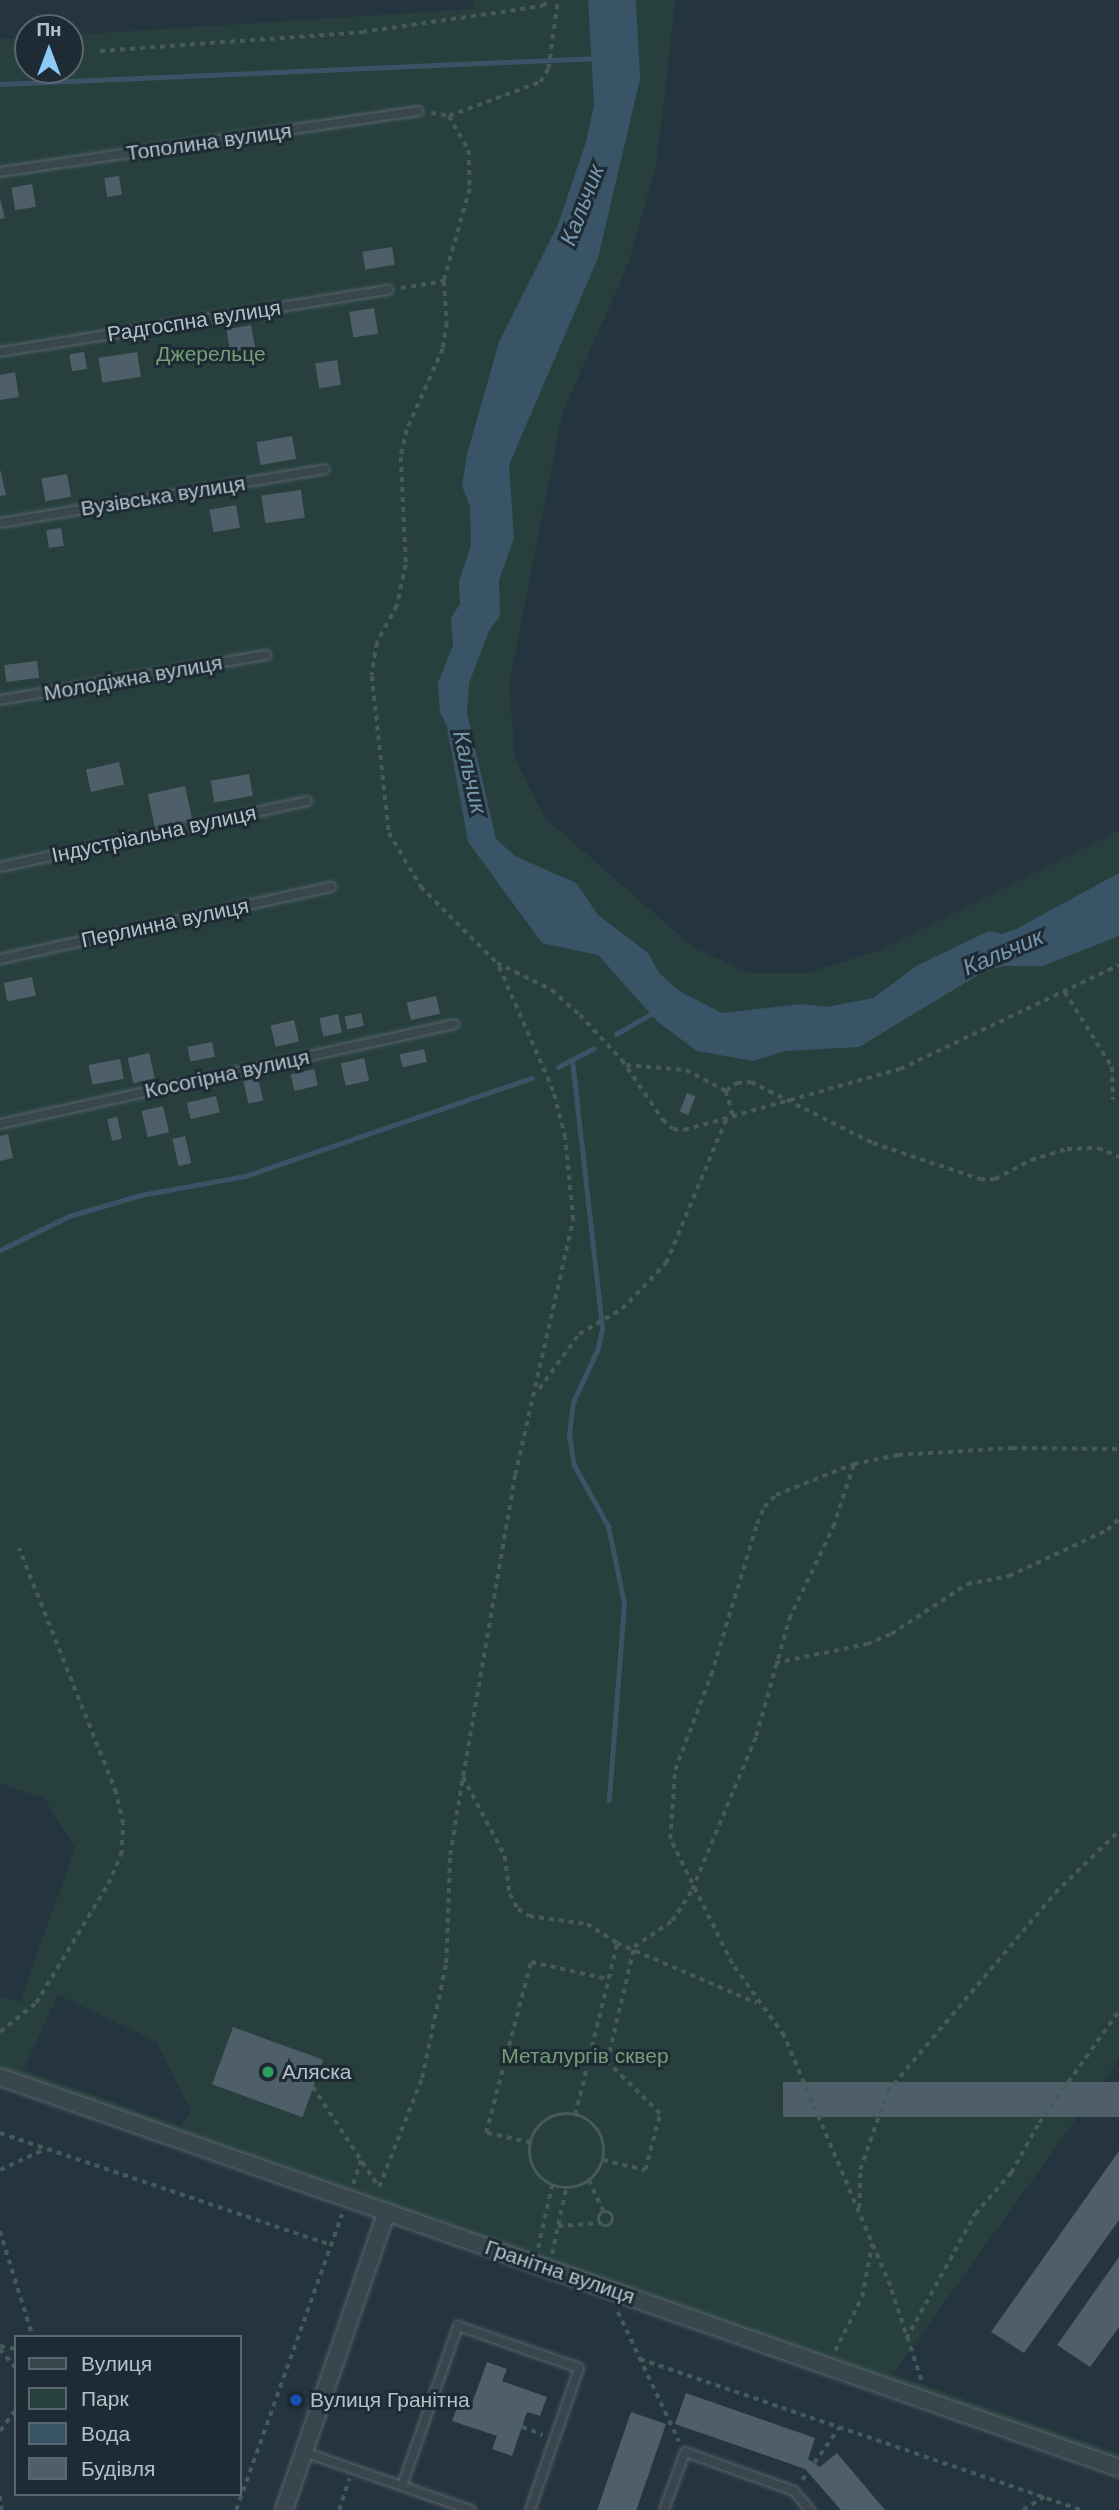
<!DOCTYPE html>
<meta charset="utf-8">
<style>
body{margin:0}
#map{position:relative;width:1119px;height:2510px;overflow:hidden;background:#25353f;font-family:Arial,sans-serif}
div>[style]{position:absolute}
.green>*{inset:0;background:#27403d}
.water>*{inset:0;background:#395466}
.stream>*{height:5px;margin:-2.5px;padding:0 2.5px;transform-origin:2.5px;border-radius:2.5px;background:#395466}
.building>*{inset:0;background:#4e5f69;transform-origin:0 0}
.path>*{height:3.5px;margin-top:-1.75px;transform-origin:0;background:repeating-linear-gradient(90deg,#455b5a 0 5px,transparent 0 10px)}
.path>.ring{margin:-1.75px;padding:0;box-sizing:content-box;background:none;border:3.5px solid #455b5a;border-radius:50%}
.roads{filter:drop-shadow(0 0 2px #57646c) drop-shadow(0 0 2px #57646c)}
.lane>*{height:8px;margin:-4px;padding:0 4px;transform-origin:4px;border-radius:4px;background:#39464e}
.street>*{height:16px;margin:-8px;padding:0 8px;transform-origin:8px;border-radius:8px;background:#39464e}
.dots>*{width:19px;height:19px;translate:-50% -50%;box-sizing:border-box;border:4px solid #1e2b34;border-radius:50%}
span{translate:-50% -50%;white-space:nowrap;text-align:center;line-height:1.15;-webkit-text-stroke:6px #1e2b34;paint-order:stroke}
.street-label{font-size:21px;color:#b5c1c9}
.park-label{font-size:21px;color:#739f74}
.poi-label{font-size:21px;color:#b5c1c9}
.left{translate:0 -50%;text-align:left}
.water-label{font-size:23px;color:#7598ac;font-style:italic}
.legend{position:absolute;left:14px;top:2335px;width:228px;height:161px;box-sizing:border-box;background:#1e2b34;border:2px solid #5a6770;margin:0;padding:9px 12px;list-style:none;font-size:21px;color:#b5c1c9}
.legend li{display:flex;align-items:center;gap:14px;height:35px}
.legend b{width:35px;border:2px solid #5a6770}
.north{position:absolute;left:14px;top:14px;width:70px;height:70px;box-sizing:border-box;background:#1e2b34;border:2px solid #5a6770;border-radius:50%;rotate:0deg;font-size:19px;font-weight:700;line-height:28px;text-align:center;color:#b5c1c9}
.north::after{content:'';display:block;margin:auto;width:24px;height:32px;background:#8ccbf7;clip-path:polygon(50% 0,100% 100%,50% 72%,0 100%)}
</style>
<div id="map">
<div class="green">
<i style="clip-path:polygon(evenodd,473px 0,674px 0,675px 5px,656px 166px,628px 264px,562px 414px,509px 685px,515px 758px,544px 817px,695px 949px,750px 973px,806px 973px,879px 951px,1119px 831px,1119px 2059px,893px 2374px,1119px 2454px,1119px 2468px,0 2077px,0 1996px,20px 2002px,75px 1848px,45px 1799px,0 1783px,0 39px,28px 38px,28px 70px,70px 70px,70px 35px,473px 9px,473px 0,58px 1995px,156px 2041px,191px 2111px,181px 2126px,23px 2070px,58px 1995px)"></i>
</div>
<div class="water">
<i style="clip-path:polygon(588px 0,636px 0,640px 79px,598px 258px,509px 465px,514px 538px,499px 580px,500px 616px,489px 631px,469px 683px,467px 713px,496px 839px,515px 856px,576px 883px,598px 915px,648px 953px,659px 973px,679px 991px,722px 1013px,801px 1004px,827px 1007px,873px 998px,918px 965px,989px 931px,1002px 934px,1018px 928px,1119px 873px,1119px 936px,1043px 966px,1003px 966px,983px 972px,859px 1047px,785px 1051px,753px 1061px,697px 1051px,658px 1022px,598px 955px,542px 943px,468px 842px,447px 727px,440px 712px,438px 683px,453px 645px,451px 618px,460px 604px,459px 582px,471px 545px,470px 506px,462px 486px,467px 454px,499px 342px,557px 227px,586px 142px,594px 105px)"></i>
</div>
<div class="stream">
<i style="left:0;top:84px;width:599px;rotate:-2.49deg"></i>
<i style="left:616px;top:1034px;width:46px;rotate:-29.9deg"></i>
<i style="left:572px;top:1060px;width:271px;rotate:83.6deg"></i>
<i style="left:602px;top:1329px;width:19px;rotate:102deg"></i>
<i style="left:598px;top:1348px;width:60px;rotate:114.8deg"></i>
<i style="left:573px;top:1402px;width:33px;rotate:97deg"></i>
<i style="left:569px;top:1435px;width:30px;rotate:81deg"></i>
<i style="left:574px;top:1465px;width:70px;rotate:60.9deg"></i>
<i style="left:608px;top:1526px;width:79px;rotate:78.3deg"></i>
<i style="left:624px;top:1603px;width:198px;rotate:94.4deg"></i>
<i style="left:558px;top:1067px;width:40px;rotate:-28deg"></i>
<i style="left:0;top:1250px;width:77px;rotate:-26.2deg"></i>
<i style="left:69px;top:1216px;width:75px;rotate:-16.3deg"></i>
<i style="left:141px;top:1195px;width:106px;rotate:-10.4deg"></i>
<i style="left:245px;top:1176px;width:303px;rotate:-18.9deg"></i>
</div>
<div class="building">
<i style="left:119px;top:176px;width:19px;height:15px;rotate:81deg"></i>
<i style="left:32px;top:184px;width:23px;height:21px;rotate:80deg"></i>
<i style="clip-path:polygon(0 198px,5px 218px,0 219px)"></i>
<i style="left:392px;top:247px;width:18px;height:30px;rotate:81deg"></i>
<i style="left:374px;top:308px;width:26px;height:25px;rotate:81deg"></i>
<i style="left:251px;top:325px;width:23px;height:25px;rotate:80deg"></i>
<i style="left:84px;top:352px;width:17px;height:15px;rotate:80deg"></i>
<i style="left:137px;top:352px;width:25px;height:39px;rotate:81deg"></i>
<i style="left:337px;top:360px;width:25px;height:22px;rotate:81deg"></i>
<i style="clip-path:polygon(15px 372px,19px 397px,0 400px,0 375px)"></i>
<i style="left:292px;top:436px;width:23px;height:36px;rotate:80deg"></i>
<i style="clip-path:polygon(0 469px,6px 495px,0 496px)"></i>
<i style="left:67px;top:474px;width:23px;height:26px;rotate:80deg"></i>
<i style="left:301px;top:490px;width:28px;height:40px;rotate:82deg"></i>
<i style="left:236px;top:505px;width:23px;height:27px;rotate:80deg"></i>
<i style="left:61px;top:528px;width:18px;height:15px;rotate:81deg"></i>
<i style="left:37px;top:661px;width:17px;height:33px;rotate:83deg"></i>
<i style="left:119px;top:762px;width:23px;height:34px;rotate:77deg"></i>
<i style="left:249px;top:774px;width:22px;height:39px;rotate:80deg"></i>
<i style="left:185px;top:786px;width:34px;height:38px;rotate:78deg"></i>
<i style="left:32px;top:977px;width:19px;height:29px;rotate:78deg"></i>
<i style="left:436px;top:996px;width:18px;height:30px;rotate:77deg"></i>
<i style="left:361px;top:1013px;width:13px;height:17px;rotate:77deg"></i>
<i style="left:338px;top:1014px;width:19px;height:19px;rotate:78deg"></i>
<i style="left:294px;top:1020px;width:22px;height:24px;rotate:77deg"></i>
<i style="left:212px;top:1042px;width:15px;height:25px;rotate:79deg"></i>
<i style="left:424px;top:1049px;width:13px;height:25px;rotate:77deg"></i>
<i style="left:149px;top:1053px;width:26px;height:22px;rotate:77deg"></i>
<i style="left:364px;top:1058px;width:23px;height:24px;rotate:77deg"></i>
<i style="left:120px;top:1059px;width:20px;height:32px;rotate:79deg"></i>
<i style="left:314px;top:1069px;width:17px;height:24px;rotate:77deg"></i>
<i style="left:258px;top:1078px;width:23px;height:15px;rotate:77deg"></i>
<i style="left:687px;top:1093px;width:9px;height:20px;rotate:21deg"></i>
<i style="left:216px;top:1096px;width:17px;height:30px;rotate:77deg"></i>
<i style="left:163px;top:1106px;width:27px;height:22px;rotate:77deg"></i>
<i style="left:117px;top:1117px;width:22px;height:10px;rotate:77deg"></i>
<i style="clip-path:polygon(8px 1134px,13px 1158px,0 1161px,0 1136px)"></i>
<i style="left:185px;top:1136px;width:28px;height:13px;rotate:77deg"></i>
<i style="left:233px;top:2027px;width:96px;height:61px;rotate:20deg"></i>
<i style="left:1119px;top:2082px;width:35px;height:336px;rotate:90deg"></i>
<i style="clip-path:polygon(1119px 2151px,1119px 2220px,1024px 2353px,991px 2332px)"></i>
<i style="clip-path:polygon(1119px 2257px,1119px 2327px,1090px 2367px,1057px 2345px)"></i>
<i style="clip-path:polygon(487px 2362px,507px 2369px,502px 2381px,547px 2397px,540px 2416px,527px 2412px,512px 2456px,492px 2449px,497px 2436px,452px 2421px,459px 2402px,471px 2406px)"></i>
<i style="clip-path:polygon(686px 2393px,815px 2438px,808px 2459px,820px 2467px,837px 2453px,885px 2510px,841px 2510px,805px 2469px,675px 2424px)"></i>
<i style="left:631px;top:2412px;width:37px;height:104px;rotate:19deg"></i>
</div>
<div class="path">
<i style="left:100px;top:51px;width:263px;rotate:-4.1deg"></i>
<i style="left:362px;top:32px;width:182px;rotate:-8.2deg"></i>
<i style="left:542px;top:6px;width:10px;rotate:-37deg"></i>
<i style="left:431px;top:113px;width:18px;rotate:9deg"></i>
<i style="left:449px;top:116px;width:39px;rotate:60deg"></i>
<i style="left:469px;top:150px;width:39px;rotate:89deg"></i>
<i style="left:470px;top:189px;width:96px;rotate:105.8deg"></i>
<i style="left:444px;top:281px;width:42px;rotate:85.9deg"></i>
<i style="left:447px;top:323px;width:26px;rotate:99deg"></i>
<i style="left:443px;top:349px;width:89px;rotate:114deg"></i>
<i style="left:407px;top:430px;width:28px;rotate:103deg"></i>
<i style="left:401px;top:457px;width:108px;rotate:87.3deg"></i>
<i style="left:406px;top:565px;width:42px;rotate:102.4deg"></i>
<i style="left:397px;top:606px;width:42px;rotate:118.4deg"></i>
<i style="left:377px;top:643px;width:33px;rotate:99deg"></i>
<i style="left:372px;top:676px;width:158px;rotate:83.8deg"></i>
<i style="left:389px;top:833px;width:63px;rotate:59.3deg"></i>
<i style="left:421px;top:887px;width:107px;rotate:45deg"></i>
<i style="left:497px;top:963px;width:61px;rotate:26.1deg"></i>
<i style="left:552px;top:990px;width:38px;rotate:42deg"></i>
<i style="left:580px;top:1015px;width:62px;rotate:47deg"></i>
<i style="left:622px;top:1060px;width:73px;rotate:55.7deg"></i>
<i style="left:663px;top:1120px;width:13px;rotate:42deg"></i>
<i style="left:673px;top:1129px;width:11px;rotate:5deg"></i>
<i style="left:684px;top:1130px;width:224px;rotate:-15.8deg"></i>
<i style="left:900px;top:1069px;width:242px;rotate:-25.4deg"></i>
<i style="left:449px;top:116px;width:97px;rotate:-20.5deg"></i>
<i style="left:540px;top:82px;width:15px;rotate:-58deg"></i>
<i style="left:548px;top:69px;width:70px;rotate:-81.8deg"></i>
<i style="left:401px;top:288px;width:44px;rotate:-9.2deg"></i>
<i style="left:1065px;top:992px;width:89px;rotate:57.9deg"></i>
<i style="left:1112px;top:1067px;width:33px;rotate:88deg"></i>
<i style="left:626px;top:1065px;width:60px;rotate:4.8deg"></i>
<i style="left:686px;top:1070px;width:45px;rotate:27.7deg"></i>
<i style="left:726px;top:1091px;width:25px;rotate:74deg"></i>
<i style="left:726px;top:1091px;width:14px;rotate:-36deg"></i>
<i style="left:737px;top:1083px;width:14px;rotate:-4deg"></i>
<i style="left:751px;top:1082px;width:136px;rotate:26.6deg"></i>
<i style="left:873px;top:1143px;width:113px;rotate:18.6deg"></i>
<i style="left:980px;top:1179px;width:15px"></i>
<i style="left:995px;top:1179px;width:41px;rotate:-27.8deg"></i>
<i style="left:1031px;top:1160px;width:38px;rotate:-17deg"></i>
<i style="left:1067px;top:1149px;width:31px;rotate:-2deg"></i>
<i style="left:1098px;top:1148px;width:23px;rotate:23deg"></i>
<i style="left:539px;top:1389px;width:68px;rotate:-54deg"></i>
<i style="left:579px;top:1334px;width:50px;rotate:-30.2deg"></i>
<i style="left:622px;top:1309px;width:64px;rotate:-46.3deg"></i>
<i style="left:666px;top:1263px;width:158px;rotate:-67.3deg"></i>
<i style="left:775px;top:1663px;width:94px;rotate:-11.7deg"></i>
<i style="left:867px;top:1644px;width:26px;rotate:-23deg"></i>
<i style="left:891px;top:1634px;width:91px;rotate:-33.3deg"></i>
<i style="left:967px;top:1584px;width:43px;rotate:-10.8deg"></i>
<i style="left:1009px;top:1576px;width:108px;rotate:-25.1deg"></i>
<i style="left:1107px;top:1530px;width:16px;rotate:-43deg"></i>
<i style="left:463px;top:1777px;width:89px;rotate:62deg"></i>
<i style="left:505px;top:1856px;width:38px;rotate:83deg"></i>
<i style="left:510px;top:1894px;width:17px;rotate:62deg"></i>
<i style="left:518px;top:1909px;width:13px;rotate:32deg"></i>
<i style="left:529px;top:1916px;width:59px;rotate:7.9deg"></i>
<i style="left:587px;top:1924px;width:36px;rotate:32deg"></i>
<i style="left:617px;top:1943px;width:152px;rotate:23.2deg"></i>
<i style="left:0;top:2032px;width:46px;rotate:-38.9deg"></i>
<i style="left:36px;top:2003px;width:139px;rotate:-58.8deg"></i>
<i style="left:108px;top:1884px;width:32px;rotate:-66deg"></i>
<i style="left:121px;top:1855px;width:31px;rotate:-86deg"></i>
<i style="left:123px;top:1824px;width:32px;rotate:-103deg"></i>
<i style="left:116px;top:1793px;width:263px;rotate:-111.7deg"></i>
<i style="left:313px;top:2087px;width:120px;rotate:56.6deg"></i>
<i class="ring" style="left:530px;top:2114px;width:70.5px;height:70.5px"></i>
<i style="left:575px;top:2115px;width:176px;rotate:-76.2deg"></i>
<i style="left:0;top:2133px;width:349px;rotate:18.7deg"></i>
<i style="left:531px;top:2143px;width:46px;rotate:-167.5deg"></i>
<i style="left:486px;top:2133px;width:177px;rotate:-75.3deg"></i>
<i style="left:531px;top:1962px;width:79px;rotate:12.4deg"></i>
<i style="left:603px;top:2160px;width:43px;rotate:13.4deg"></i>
<i style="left:645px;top:2170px;width:58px;rotate:-75deg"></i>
<i style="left:660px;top:2114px;width:74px;rotate:-135.5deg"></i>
<i style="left:607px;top:2062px;width:118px;rotate:-76.8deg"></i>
<i style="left:634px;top:1947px;width:46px;rotate:-34.4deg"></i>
<i style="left:672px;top:1921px;width:37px;rotate:-57deg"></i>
<i style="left:692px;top:1890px;width:167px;rotate:-67.4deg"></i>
<i style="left:756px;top:1736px;width:122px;rotate:-74.2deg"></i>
<i style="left:789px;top:1619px;width:102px;rotate:-64.4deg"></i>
<i style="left:833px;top:1527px;width:66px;rotate:-71.6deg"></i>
<i style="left:0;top:2170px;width:50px;rotate:-25deg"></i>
<i style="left:589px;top:2180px;width:35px;rotate:65deg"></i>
<i style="left:353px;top:2184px;width:25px;rotate:-72deg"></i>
<i style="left:379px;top:2187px;width:117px;rotate:-68.5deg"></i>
<i style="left:422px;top:2078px;width:117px;rotate:-78.2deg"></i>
<i style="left:446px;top:1963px;width:108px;rotate:-87.9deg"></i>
<i style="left:450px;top:1855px;width:80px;rotate:-80.7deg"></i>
<i style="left:463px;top:1776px;width:305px;rotate:-80.2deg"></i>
<i style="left:515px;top:1475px;width:262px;rotate:-77.2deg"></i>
<i style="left:573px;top:1220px;width:82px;rotate:-95.6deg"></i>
<i style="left:565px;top:1138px;width:49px;rotate:-104.3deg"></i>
<i style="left:553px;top:1091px;width:137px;rotate:-113.6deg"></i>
<i style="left:859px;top:2208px;width:38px;rotate:-88deg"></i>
<i style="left:860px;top:2170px;width:83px;rotate:-70.9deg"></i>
<i style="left:887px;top:2092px;width:260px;rotate:-49.8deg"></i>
<i style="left:1055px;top:1893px;width:89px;rotate:-44.1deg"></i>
<i class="ring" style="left:599px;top:2212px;width:10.5px;height:10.5px"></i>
<i style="left:558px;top:2226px;width:43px;rotate:-4deg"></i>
<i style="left:0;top:2231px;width:111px;rotate:72.7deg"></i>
<i style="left:538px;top:2248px;width:65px;rotate:-77.5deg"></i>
<i style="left:552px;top:2254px;width:67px;rotate:-78deg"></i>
<i style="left:618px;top:2312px;width:143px;rotate:64.7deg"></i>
<i style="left:906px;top:2339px;width:143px;rotate:-61.1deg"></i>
<i style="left:975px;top:2214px;width:55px;rotate:-48.7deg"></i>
<i style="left:1011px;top:2173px;width:57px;rotate:-60.8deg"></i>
<i style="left:1039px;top:2123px;width:138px;rotate:-54.5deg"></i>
<i style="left:0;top:2346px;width:16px;rotate:11deg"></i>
<i style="left:0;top:2349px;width:26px;rotate:51deg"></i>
<i style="left:835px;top:2351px;width:60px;rotate:-63.4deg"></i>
<i style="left:862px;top:2297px;width:54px;rotate:-79.3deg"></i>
<i style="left:640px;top:2359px;width:467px;rotate:18.9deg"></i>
<i style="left:921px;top:2380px;width:99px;rotate:-108.3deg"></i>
<i style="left:890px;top:2286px;width:272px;rotate:-113deg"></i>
<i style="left:784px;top:2036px;width:89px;rotate:-125.8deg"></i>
<i style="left:732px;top:1964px;width:140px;rotate:-116.4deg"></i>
<i style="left:670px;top:1839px;width:69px;rotate:-85.9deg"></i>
<i style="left:675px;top:1770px;width:102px;rotate:-69.2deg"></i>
<i style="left:711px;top:1675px;width:158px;rotate:-73.1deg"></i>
<i style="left:757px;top:1524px;width:18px;rotate:-68deg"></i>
<i style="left:764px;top:1507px;width:17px;rotate:-45deg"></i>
<i style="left:776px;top:1495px;width:84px;rotate:-21.7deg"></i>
<i style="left:854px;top:1464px;width:45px;rotate:-11.6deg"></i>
<i style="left:898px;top:1455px;width:114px;rotate:-3.5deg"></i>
<i style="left:1012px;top:1448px;width:107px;rotate:0.5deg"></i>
<i style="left:522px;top:2427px;width:22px;rotate:21deg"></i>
<i style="left:0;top:2431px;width:27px;rotate:-54deg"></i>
<i style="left:814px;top:2463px;width:43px;rotate:-54.5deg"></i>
<i style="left:802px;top:2480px;width:10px;rotate:-53deg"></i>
<i style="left:0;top:2496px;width:14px;rotate:82deg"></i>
<i style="left:236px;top:2510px;width:314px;rotate:-70.3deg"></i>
<i style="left:339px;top:2510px;width:33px;rotate:-72deg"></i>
<i style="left:1023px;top:2510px;width:25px;rotate:-32deg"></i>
</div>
<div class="roads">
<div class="lane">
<i style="left:0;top:172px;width:423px;rotate:-8.3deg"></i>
<i style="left:0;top:352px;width:393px;rotate:-9.1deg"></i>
<i style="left:0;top:523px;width:329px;rotate:-9.4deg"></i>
<i style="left:0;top:700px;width:270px;rotate:-9.6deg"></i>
<i style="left:0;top:867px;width:314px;rotate:-12.1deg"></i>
<i style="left:0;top:959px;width:339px;rotate:-12.3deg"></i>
<i style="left:0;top:1124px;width:465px;rotate:-12.4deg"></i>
<i style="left:304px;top:2452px;width:177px;rotate:19.2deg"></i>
<i style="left:402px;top:2486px;width:170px;rotate:-70.7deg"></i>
<i style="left:458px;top:2326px;width:128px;rotate:19.1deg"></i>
<i style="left:579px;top:2368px;width:150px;rotate:109deg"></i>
<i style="left:664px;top:2510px;width:62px;rotate:-70.1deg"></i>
<i style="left:685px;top:2452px;width:116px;rotate:19.7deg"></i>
<i style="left:794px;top:2491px;width:25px;rotate:50deg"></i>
</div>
<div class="street">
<i style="left:0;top:2077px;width:1185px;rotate:19.26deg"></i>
<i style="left:284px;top:2510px;width:316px;rotate:-71deg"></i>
</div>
</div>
<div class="dots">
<i style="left:268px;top:2072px;background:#2e9e5b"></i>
<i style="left:296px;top:2400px;background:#1a4fb4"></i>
</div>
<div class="street-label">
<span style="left:209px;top:142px;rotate:-8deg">Тополина вулиця</span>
<span style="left:194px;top:321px;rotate:-9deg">Радгоспна вулиця</span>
<span style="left:163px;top:496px;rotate:-9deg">Вузівська вулиця</span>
<span style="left:133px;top:678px;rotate:-10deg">Молодіжна вулиця</span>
<span style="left:154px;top:834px;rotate:-12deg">Індустріальна вулиця</span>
<span style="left:165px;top:923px;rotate:-12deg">Перлинна вулиця</span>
<span style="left:227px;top:1074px;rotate:-12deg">Косогірна вулиця</span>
<span style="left:560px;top:2272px;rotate:19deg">Гранітна вулиця</span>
</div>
<div class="park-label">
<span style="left:211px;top:354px">Джерельце</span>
<span style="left:585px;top:2056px">Металургів сквер</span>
</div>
<div class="poi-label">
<span class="left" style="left:282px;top:2072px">Аляска</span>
<span class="left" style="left:310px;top:2400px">Вулиця Гранітна</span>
</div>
<div class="water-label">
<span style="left:582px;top:205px;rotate:-69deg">Кальчик</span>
<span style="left:470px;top:772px;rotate:77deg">Кальчик</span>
<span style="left:1003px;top:952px;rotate:-23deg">Кальчик</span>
</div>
<ul class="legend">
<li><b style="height:9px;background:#39464e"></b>Вулиця</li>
<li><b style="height:19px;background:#27403d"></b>Парк</li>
<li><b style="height:19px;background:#395466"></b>Вода</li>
<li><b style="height:19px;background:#4e5f69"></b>Будівля</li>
</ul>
<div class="north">Пн</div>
</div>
